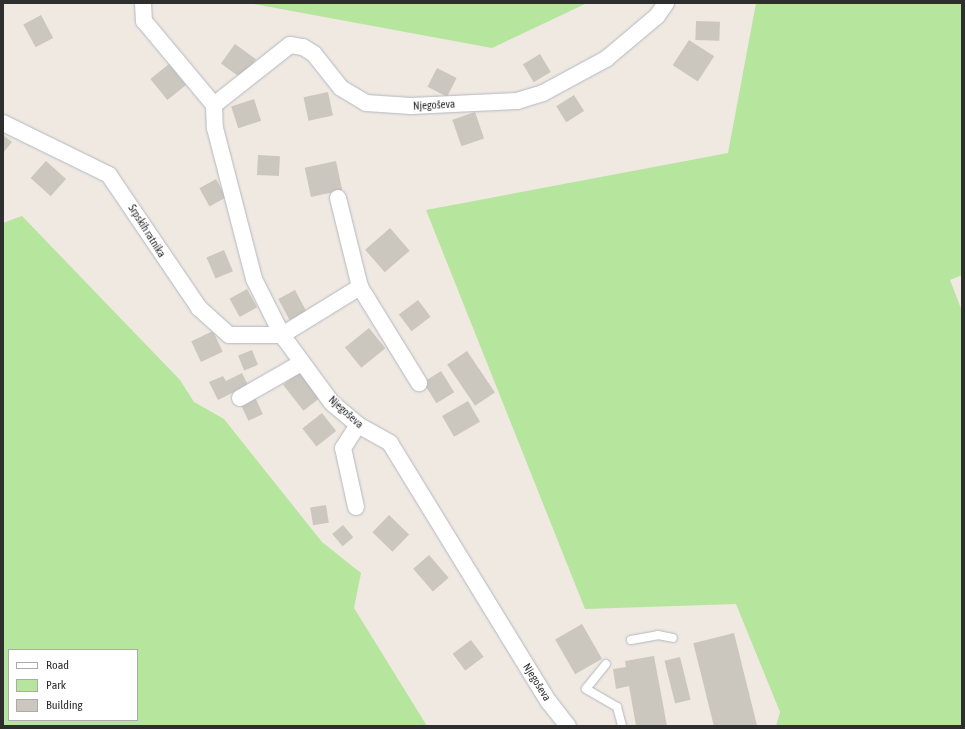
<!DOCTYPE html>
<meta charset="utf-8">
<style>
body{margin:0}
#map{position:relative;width:965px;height:729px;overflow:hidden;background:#efe9e1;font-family:"Asap Condensed",sans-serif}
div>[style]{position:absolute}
.green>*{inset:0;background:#b6e59e}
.building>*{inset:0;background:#cbc7bf;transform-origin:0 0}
.roads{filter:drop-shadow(0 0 1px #b4b7c1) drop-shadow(0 0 1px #b4b7c1)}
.lane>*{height:8px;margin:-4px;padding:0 4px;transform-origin:4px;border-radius:4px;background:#fff}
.street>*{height:16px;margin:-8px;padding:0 8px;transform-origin:8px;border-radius:8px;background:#fff}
span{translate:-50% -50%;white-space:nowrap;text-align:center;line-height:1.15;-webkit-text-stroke:3px #fff;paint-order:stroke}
.street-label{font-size:11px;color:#2e2e2e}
.frame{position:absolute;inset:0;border:4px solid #2e2e2e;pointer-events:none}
.legend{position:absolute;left:8px;top:649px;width:130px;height:72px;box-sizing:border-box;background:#fff;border:1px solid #ababab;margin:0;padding:5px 7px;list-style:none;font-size:12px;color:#2e2e2e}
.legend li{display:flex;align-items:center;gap:8px;height:20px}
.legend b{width:20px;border:1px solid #ababab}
</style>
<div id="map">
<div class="green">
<i style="clip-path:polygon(248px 3px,587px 3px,492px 48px)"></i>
<i style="clip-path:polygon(756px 3px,962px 3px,962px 275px,950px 280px,962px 311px,962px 726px,776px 726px,780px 712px,736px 604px,585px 609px,426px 210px,728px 153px)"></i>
<i style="clip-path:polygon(evenodd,22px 216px,180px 380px,194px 402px,224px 419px,322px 542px,361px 573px,354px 608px,427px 726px,3px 726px,3px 223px,22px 216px,9px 650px,137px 650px,137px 720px,9px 720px,9px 650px)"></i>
</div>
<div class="building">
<i style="left:41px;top:15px;width:26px;height:20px;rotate:62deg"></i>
<i style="left:696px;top:21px;width:24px;height:19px;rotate:2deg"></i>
<i style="left:689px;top:40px;width:30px;height:30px;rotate:33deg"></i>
<i style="left:235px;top:44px;width:26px;height:24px;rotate:36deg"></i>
<i style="left:540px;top:54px;width:21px;height:20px;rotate:59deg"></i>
<i style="left:169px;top:64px;width:27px;height:24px;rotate:51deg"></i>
<i style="left:437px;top:68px;width:22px;height:21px;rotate:27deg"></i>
<i style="left:328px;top:92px;width:24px;height:25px;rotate:78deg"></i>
<i style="left:574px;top:95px;width:19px;height:21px;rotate:58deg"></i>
<i style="left:254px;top:99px;width:23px;height:24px;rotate:72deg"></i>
<i style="left:475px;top:112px;width:28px;height:24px;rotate:71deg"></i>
<i style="clip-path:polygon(3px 135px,12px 142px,3px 153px)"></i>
<i style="left:258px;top:155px;width:22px;height:20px;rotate:3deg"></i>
<i style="left:46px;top:161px;width:27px;height:23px;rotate:42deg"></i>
<i style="left:336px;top:161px;width:30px;height:32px;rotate:78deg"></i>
<i style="left:216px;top:179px;width:21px;height:19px;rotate:61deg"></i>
<i style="left:390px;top:228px;width:30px;height:33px;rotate:49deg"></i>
<i style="left:224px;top:250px;width:23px;height:19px;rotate:67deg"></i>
<i style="left:247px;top:289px;width:21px;height:20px;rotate:61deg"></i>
<i style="left:295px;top:290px;width:24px;height:19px;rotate:62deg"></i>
<i style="left:418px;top:300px;width:21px;height:24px;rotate:53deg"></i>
<i style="left:369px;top:328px;width:26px;height:31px;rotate:51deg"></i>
<i style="left:213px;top:331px;width:23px;height:24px;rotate:65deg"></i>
<i style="left:252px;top:350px;width:16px;height:15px;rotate:68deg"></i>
<i style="left:467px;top:351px;width:50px;height:24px;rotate:56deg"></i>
<i style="left:302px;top:370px;width:33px;height:24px;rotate:52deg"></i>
<i style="left:441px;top:371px;width:25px;height:21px;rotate:58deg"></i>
<i style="clip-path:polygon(242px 373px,248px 385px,218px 400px,209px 382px,223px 376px,226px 381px)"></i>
<i style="left:254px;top:395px;width:21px;height:16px;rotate:65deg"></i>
<i style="left:468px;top:401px;width:24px;height:30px;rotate:60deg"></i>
<i style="left:322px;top:413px;width:23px;height:25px;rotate:52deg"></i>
<i style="left:326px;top:505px;width:18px;height:16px;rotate:81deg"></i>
<i style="left:389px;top:515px;width:28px;height:24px;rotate:44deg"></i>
<i style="left:343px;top:525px;width:16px;height:14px;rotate:50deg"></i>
<i style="left:429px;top:555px;width:30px;height:21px;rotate:49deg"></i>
<i style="left:582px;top:624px;width:40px;height:31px;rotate:60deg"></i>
<i style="left:734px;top:633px;width:96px;height:42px;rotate:76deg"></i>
<i style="left:471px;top:640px;width:21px;height:23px;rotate:53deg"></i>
<i style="clip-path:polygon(654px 656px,667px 726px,636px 726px,629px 686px,616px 689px,613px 669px,626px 667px,625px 661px)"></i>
<i style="left:680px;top:657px;width:44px;height:16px;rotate:76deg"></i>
</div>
<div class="roads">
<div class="lane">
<i style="left:631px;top:640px;width:27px;rotate:-10deg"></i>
<i style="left:658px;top:635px;width:15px;rotate:11deg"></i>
<i style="left:606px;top:664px;width:32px;rotate:129deg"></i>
<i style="left:586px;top:689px;width:36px;rotate:30deg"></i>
<i style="left:617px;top:707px;width:20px;rotate:75deg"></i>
</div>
<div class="street">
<i style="left:143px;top:3px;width:18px;rotate:87deg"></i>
<i style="left:144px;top:21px;width:109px;rotate:50.2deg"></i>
<i style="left:214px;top:105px;width:23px;rotate:88deg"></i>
<i style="left:215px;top:128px;width:156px;rotate:75.5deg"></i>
<i style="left:254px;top:279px;width:63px;rotate:63.4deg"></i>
<i style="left:282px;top:335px;width:84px;rotate:53.7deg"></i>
<i style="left:332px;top:403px;width:34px;rotate:40deg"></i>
<i style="left:358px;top:425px;width:37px;rotate:29deg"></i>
<i style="left:390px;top:443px;width:304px;rotate:58.5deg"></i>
<i style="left:549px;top:702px;width:31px;rotate:52deg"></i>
<i style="left:214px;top:105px;width:97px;rotate:-38.3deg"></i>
<i style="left:290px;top:45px;width:13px;rotate:9deg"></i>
<i style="left:303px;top:47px;width:13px;rotate:32deg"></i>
<i style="left:314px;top:54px;width:43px;rotate:51.5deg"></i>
<i style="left:341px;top:88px;width:29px;rotate:31deg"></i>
<i style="left:366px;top:103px;width:45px;rotate:3.8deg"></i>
<i style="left:411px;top:106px;width:106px;rotate:-2.7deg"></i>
<i style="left:517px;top:101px;width:27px;rotate:-17deg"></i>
<i style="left:543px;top:93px;width:72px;rotate:-28.4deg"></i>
<i style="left:606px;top:59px;width:67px;rotate:-40.1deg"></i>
<i style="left:657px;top:16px;width:16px;rotate:-55deg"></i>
<i style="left:3px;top:123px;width:118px;rotate:26.1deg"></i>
<i style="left:109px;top:175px;width:161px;rotate:55.9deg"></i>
<i style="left:199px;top:308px;width:40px;rotate:42deg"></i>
<i style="left:229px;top:335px;width:53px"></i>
<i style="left:282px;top:335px;width:92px;rotate:-31.6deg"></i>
<i style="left:338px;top:198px;width:92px;rotate:76.1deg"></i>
<i style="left:360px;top:287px;width:113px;rotate:58.4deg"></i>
<i style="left:240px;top:398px;width:70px;rotate:-29.8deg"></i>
<i style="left:356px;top:507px;width:60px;rotate:-102.4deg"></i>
<i style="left:343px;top:448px;width:27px;rotate:-57deg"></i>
</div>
</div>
<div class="street-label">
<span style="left:434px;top:105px;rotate:-3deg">Njegoševa</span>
<span style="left:147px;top:231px;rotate:58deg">Srpskih ratnika</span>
<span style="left:346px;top:412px;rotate:42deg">Njegoševa</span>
<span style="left:537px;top:682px;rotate:58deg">Njegoševa</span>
</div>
<div class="frame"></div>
<ul class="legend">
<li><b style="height:5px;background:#fff"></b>Road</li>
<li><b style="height:11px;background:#b6e59e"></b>Park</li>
<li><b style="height:11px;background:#cbc7bf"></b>Building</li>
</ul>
</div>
